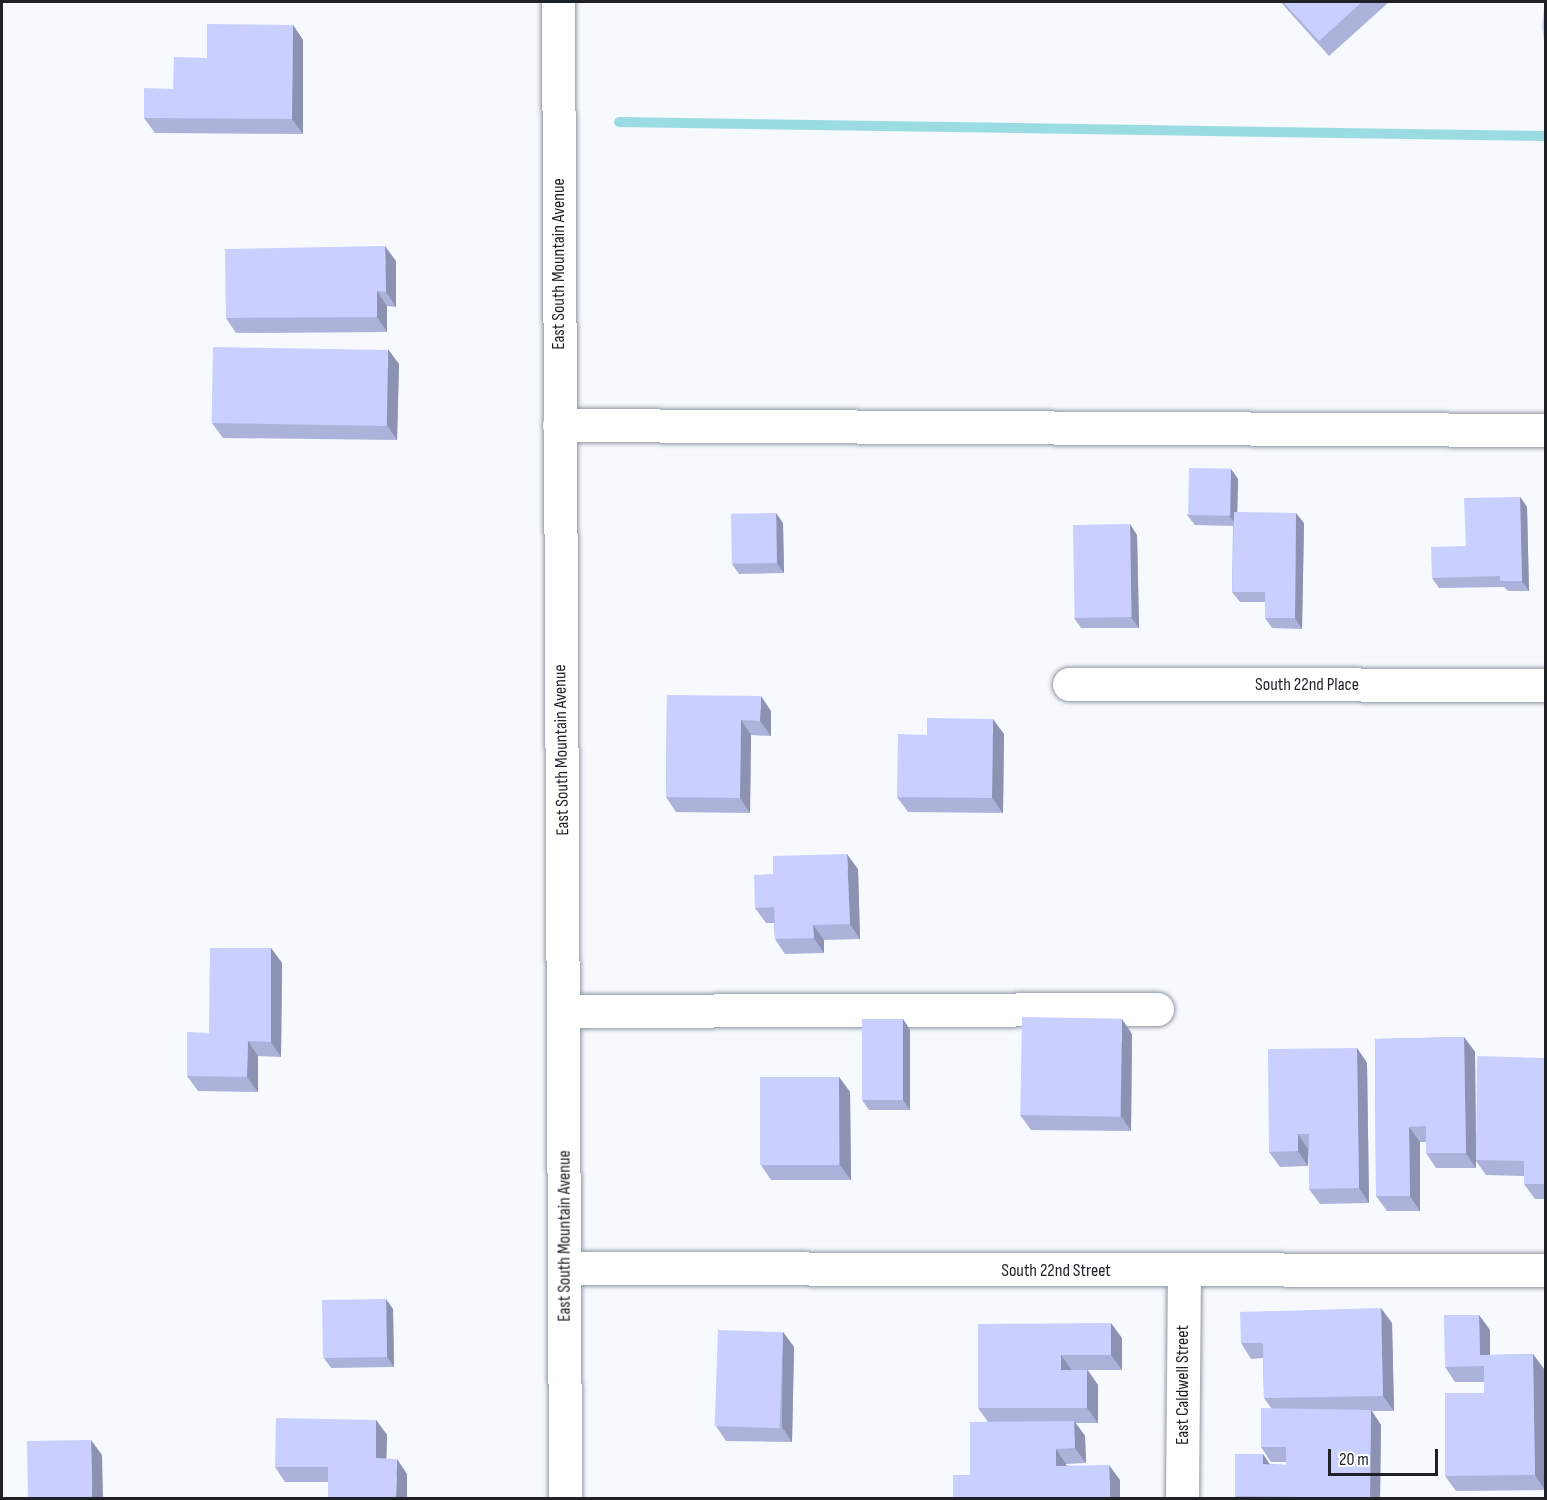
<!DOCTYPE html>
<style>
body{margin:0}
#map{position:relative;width:1547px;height:1500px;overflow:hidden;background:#f6f9fe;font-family:"Sofia Sans Condensed",sans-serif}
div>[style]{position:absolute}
.stream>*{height:10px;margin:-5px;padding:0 5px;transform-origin:5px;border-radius:5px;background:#9bdce3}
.roads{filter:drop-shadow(0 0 2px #8f97a2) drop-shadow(0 0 2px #8f97a2)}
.minor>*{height:33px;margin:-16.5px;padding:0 16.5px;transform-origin:16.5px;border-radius:16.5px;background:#fff}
.wall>*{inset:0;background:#adb2da}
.shaded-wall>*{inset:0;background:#8d91b2}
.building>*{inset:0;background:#c9cffe;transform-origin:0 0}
span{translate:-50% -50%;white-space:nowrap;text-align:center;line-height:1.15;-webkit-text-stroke:4.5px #fff;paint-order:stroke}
.street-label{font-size:18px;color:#1e2125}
.frame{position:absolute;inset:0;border:3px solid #1e2125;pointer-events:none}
.scale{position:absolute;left:1328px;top:1449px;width:110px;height:27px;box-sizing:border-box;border:3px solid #1e2125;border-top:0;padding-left:8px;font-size:18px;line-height:21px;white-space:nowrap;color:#1e2125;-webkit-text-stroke:4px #fff;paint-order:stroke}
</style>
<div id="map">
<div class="stream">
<i style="left:619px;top:122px;width:927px;rotate:0.87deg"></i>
</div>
<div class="roads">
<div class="minor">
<i style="left:558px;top:2px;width:1496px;rotate:89.73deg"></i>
<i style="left:559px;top:425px;width:987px;rotate:0.29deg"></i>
<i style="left:1069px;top:684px;width:477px;rotate:0.1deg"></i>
<i style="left:564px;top:1011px;width:593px;rotate:-0.19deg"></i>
<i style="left:566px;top:1268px;width:980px;rotate:0.12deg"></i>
<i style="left:1182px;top:1498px;width:227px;rotate:-89.5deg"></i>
</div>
</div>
<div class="wall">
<i style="clip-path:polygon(1281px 2px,1389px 2px,1329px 56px,1285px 7px)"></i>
<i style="clip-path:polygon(293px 25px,303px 40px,303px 134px,155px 133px,144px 118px,207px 58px)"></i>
<i style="clip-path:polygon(396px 261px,396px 307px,387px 306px,387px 332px,236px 333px,226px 318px)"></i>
<i style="clip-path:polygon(399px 364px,397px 440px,223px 438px,212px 423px)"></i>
<i style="clip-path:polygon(1231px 469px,1238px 479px,1237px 512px,1304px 523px,1302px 629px,1272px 628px,1265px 618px,1265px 602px,1240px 602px,1232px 592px,1233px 526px,1195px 525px,1187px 515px)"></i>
<i style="clip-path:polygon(1520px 497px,1527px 507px,1529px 591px,1508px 591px,1504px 587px,1439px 588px,1432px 578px)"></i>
<i style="clip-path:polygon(783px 523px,784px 573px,739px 574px,732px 564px)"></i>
<i style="clip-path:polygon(1137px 535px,1139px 628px,1081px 628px,1074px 618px)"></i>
<i style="clip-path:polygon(667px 695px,771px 711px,771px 736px,751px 735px,750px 813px,676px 812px,666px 797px)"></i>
<i style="clip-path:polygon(1004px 734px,1003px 813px,908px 812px,897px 797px,927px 735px)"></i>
<i style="clip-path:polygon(858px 869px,860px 939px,824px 940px,824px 953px,785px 954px,775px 939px,774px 923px,766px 923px,755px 908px,773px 874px)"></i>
<i style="clip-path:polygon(271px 948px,282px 963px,281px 1057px,258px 1056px,258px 1092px,198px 1091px,187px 1076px,209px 1033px)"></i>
<i style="clip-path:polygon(903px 1019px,910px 1030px,910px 1110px,869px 1110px,862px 1100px)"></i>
<i style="clip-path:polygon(1132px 1034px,1131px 1131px,1031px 1130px,1020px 1115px)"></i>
<i style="clip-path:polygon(1464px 1037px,1475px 1052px,1476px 1135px,1545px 1058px,1545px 1199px,1535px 1199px,1524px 1184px,1524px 1176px,1486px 1175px,1476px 1161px,1476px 1168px,1436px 1168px,1426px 1153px,1426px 1142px,1420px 1142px,1420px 1211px,1387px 1211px,1376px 1196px,1375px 1039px)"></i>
<i style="clip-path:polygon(1357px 1048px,1367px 1063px,1369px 1203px,1320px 1204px,1309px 1189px,1309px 1149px,1308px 1166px,1280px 1167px,1269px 1152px)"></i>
<i style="clip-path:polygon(839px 1077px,850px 1092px,851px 1180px,771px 1180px,761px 1165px)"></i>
<i style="clip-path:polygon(393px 1309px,394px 1367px,331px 1368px,324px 1358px)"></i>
<i style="clip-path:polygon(1479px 1315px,1490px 1330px,1490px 1355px,1533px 1354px,1544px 1369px,1545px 1490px,1456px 1491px,1445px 1476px,1484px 1393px,1484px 1382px,1455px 1382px,1445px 1367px)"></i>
<i style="clip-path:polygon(1392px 1323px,1394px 1411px,1372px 1411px,1381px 1425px,1380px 1498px,1237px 1498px,1235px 1496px,1269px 1464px,1286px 1465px,1286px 1462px,1271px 1462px,1261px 1447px,1271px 1408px,1264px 1398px,1263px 1358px,1251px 1359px,1241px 1343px)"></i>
<i style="clip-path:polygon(978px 1324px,1122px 1338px,1122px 1370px,1088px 1370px,1098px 1385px,1098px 1423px,1076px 1423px,1085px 1436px,1086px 1463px,1066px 1464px,1066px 1465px,1120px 1480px,970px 1475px,988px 1422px,978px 1408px)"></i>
<i style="clip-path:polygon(783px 1332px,794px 1347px,792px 1442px,726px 1441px,716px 1426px)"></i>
<i style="clip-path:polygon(376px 1420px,387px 1435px,386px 1459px,407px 1474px,328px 1482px,285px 1482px,275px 1467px)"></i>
</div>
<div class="shaded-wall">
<i style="clip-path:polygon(293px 25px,303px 40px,303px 134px,292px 119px)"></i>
<i style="clip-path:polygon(385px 246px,396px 261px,396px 307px,386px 292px)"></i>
<i style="clip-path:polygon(377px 291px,387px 306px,387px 332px,377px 317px)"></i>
<i style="clip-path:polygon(388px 349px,399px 364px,397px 440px,387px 425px)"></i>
<i style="clip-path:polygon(1231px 469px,1238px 479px,1237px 526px,1229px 516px)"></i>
<i style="clip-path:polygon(1520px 497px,1527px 507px,1529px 591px,1522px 581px)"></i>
<i style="clip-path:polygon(776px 513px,783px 523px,784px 573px,777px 563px)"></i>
<i style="clip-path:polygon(1296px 513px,1304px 523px,1302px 629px,1295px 618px)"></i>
<i style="clip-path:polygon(1130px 524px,1137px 535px,1139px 628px,1131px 617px)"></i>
<i style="clip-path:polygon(761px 696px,771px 711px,771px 736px,760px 721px)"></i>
<i style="clip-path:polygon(993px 719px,1004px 734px,1003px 813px,992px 798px)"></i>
<i style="clip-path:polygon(741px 720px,751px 735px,750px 813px,740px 798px)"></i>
<i style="clip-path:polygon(847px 854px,858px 869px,860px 939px,850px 924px)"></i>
<i style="clip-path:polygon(813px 925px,824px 940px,824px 953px,814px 938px)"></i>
<i style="clip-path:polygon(271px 948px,282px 963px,281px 1057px,271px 1042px)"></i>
<i style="clip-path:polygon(903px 1019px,910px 1030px,910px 1110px,903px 1100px)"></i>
<i style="clip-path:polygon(1122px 1019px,1132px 1034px,1131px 1131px,1121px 1116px)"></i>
<i style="clip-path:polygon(1464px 1037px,1475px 1052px,1476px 1168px,1466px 1153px)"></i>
<i style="clip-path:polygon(248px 1041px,258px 1056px,258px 1092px,247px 1077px)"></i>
<i style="clip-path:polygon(1357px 1048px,1367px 1063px,1369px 1203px,1359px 1188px)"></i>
<i style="clip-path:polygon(839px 1077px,850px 1092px,851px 1180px,840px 1165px)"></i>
<i style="clip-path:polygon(1409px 1127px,1420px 1142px,1420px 1211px,1410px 1196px)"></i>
<i style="clip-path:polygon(1298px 1134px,1308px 1149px,1308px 1166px,1298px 1151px)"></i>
<i style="clip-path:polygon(386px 1299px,393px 1309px,394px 1367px,387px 1357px)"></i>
<i style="clip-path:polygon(1381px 1308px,1392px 1323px,1394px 1411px,1383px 1396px)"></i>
<i style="clip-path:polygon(1479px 1315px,1490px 1330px,1490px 1370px,1480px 1355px)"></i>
<i style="clip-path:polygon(1111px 1323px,1122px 1338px,1122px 1370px,1111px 1355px)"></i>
<i style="clip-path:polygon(783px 1332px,794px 1347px,792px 1442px,782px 1427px)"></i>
<i style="clip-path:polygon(1533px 1354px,1544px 1369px,1545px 1490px,1535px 1475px)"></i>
<i style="clip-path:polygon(1061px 1355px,1072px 1370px,1061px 1370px)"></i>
<i style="clip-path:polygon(1087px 1370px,1098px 1385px,1098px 1423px,1087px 1408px)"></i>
<i style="clip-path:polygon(1371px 1410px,1381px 1425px,1380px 1498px,1370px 1498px)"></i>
<i style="clip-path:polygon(376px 1420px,387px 1435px,386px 1473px,376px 1458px)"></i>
<i style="clip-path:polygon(1074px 1421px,1085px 1436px,1086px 1463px,1075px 1448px)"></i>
<i style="clip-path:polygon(91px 1440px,102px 1455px,103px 1498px,92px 1498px)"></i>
<i style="clip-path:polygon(1056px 1449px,1066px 1464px,1067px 1481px,1056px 1466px)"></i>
<i style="clip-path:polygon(1263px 1454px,1273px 1469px,1263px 1464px)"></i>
<i style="clip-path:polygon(397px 1459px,407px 1474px,407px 1498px,396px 1498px)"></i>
<i style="clip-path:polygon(1109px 1465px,1120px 1480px,1120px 1498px,1110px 1498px)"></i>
</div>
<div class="building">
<i style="clip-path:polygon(1283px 2px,1362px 2px,1319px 41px)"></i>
<i style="clip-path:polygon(1544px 7px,1545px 7px,1545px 49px,1542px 27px)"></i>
<i style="clip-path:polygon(207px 24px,293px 25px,292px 119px,144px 118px,144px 88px,173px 89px,174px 57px,207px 58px)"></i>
<i style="clip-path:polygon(385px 246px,386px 292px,377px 291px,377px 317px,226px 318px,225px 249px)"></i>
<i style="left:213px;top:347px;width:175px;height:76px;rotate:1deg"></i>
<i style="left:1189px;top:468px;width:42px;height:47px;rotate:1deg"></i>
<i style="clip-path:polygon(1520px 497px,1522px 581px,1500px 581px,1500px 576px,1432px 578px,1431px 547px,1466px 546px,1464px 498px)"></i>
<i style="clip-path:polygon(1234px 512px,1296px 513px,1295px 618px,1265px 618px,1265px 592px,1232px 592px)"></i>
<i style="left:776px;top:513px;width:50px;height:45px;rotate:89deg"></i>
<i style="left:1130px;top:524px;width:93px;height:57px;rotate:89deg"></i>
<i style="clip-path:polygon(667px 695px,761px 696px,760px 721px,741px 720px,740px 798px,666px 797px)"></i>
<i style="clip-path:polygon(927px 718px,993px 719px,992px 798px,897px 797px,898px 734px,927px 735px)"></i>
<i style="clip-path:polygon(847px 854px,850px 924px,813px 925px,814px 938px,775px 939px,774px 907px,755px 908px,754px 875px,773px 874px,773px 856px)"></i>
<i style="clip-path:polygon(210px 948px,271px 948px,271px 1042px,248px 1041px,247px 1077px,187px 1076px,187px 1032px,209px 1033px)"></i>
<i style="left:1022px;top:1017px;width:100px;height:98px;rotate:1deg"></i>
<i style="left:862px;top:1019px;width:41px;height:81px"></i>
<i style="clip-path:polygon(1464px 1037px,1466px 1153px,1426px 1153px,1426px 1126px,1409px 1127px,1410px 1196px,1376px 1196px,1375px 1039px)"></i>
<i style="clip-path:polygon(1357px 1048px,1359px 1188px,1309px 1189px,1309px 1134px,1298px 1134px,1298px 1151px,1269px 1152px,1268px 1049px)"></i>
<i style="clip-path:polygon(1477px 1056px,1545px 1058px,1545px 1184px,1524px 1184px,1524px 1161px,1476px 1160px)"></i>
<i style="left:760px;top:1077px;width:79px;height:88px"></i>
<i style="left:386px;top:1299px;width:58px;height:64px;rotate:89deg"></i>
<i style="clip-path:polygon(1381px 1308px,1383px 1396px,1264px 1398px,1263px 1343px,1241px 1343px,1240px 1312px)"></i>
<i style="clip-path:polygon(1444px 1315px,1479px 1315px,1480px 1355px,1533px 1354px,1535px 1475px,1445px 1476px,1445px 1393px,1484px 1393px,1484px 1366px,1445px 1367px)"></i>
<i style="clip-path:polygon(1111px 1323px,1111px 1355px,1061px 1355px,1061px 1370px,1087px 1370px,1087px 1408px,978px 1408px,978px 1324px)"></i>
<i style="left:718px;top:1330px;width:65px;height:96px;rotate:2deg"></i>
<i style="clip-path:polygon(1261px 1408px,1371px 1410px,1370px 1498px,1235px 1496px,1235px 1454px,1263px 1454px,1263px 1464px,1286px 1465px,1286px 1447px,1261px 1447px)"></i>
<i style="clip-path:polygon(276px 1418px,376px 1420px,376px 1458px,397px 1459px,396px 1498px,328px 1498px,328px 1467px,275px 1467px)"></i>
<i style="clip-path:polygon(1074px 1421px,1075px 1448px,1056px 1449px,1056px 1466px,1109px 1465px,1110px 1498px,953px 1498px,953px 1475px,970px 1475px,970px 1422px)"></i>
<i style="left:91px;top:1440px;width:58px;height:64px;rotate:89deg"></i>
</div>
<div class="street-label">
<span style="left:559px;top:264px;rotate:-90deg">East South Mountain Avenue</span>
<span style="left:1307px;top:685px">South 22nd Place</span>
<span style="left:562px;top:750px;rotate:-91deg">East South Mountain Avenue</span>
<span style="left:565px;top:1236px;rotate:-90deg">East South Mountain Avenue</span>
<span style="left:1056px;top:1271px">South 22nd Street</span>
<span style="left:1183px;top:1385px;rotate:-90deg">East Caldwell Street</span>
</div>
<div class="frame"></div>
<div class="scale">20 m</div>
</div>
